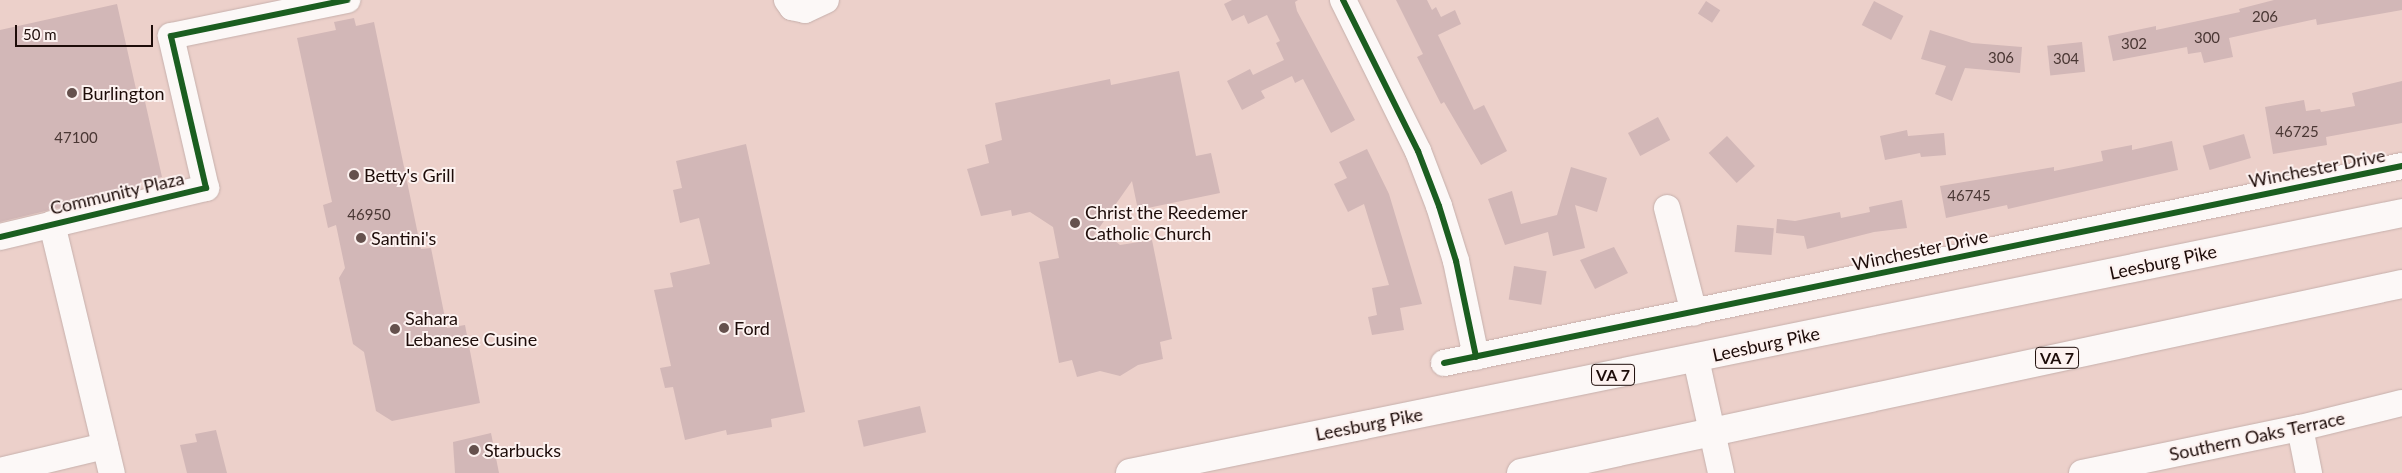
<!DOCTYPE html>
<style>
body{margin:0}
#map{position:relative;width:2402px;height:473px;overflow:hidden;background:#ecd0ca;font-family:Lato,sans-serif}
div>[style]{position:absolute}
.building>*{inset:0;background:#d2b7b7;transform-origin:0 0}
.roads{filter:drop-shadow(0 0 1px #c6b0ac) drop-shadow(0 0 1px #c6b0ac)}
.minor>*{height:26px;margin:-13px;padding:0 13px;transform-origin:13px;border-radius:13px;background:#fcf8f7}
.highway>*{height:28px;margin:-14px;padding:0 14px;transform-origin:14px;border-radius:14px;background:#fcf8f7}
.cycleway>*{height:6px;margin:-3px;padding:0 3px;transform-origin:3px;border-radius:3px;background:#1b5e20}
.dots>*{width:14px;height:14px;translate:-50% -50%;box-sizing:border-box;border:2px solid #fdf2f0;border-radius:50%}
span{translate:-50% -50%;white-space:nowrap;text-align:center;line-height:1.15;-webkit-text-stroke:4px #fdf2f0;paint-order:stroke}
.number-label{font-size:15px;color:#4a3734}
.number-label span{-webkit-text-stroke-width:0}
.shield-label span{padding:1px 4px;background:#fdf2f0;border:1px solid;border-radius:4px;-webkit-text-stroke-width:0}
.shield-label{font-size:16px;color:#1d0c09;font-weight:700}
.poi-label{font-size:18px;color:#1d0c09}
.left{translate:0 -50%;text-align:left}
.street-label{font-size:18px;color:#1d0c09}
.scale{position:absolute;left:15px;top:25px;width:138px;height:22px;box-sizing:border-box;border:2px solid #1d0c09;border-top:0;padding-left:6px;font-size:15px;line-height:18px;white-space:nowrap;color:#1d0c09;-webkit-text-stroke:4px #fdf2f0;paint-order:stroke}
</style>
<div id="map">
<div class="building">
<i style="clip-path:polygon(1232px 0,1298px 0,1295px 2px,1297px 11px,1355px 120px,1331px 133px,1303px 79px,1295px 83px,1292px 76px,1261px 91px,1265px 98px,1242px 110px,1227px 81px,1250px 69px,1253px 75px,1284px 60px,1276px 43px,1280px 41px,1267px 15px,1248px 24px,1244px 15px,1232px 21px,1224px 4px)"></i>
<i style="clip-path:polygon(1396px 0,1427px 0,1432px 10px,1436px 7px,1441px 17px,1455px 10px,1461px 24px,1438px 35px,1474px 110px,1484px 105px,1507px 151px,1481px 165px,1444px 102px,1441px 104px,1417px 57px,1423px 54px)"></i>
<i style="clip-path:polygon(2274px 0,2402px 0,2402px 10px,2317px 25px,2316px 19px,2229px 38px,2233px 57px,2204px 63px,2201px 52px,2188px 54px,2187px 47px,2113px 61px,2108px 36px,2156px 26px,2156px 30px,2240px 12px,2239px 9px)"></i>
<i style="left:1706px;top:1px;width:17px;height:15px;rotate:33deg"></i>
<i style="left:1874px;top:1px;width:33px;height:27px;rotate:27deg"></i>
<i style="clip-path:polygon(117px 4px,138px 98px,144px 97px,162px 177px,140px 182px,141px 188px,0 222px,0 30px)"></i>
<i style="clip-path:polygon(354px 18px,356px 26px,374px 22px,421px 249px,431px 248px,447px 328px,465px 325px,480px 403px,392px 421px,376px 411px,364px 352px,353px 344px,339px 278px,345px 268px,336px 225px,328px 228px,323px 205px,332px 202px,297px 38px,336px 30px,334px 22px)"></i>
<i style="clip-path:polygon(1930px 30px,1972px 43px,2022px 47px,2020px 73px,1965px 68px,1952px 101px,1935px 94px,1946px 66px,1921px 59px)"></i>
<i style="left:2082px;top:42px;width:30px;height:35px;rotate:84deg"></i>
<i style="clip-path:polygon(1179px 71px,1196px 156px,1211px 153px,1220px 193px,1138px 210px,1132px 181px,1092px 238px,1115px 241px,1120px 245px,1152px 240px,1172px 339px,1160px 342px,1163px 359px,1138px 365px,1120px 376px,1100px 371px,1077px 377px,1072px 360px,1059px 363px,1039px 262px,1059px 258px,1053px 227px,1030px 212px,1012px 216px,1011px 210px,981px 216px,967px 169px,989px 163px,985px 145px,1002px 140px,995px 103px,1110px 79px,1111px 85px)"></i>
<i style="clip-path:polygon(2402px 81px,2402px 123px,2326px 137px,2327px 145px,2273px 154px,2265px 107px,2304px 100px,2306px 111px,2320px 109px,2321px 112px,2355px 106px,2352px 93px)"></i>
<i style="left:1658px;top:117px;width:26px;height:34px;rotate:62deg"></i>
<i style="clip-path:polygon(1907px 130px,1908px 136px,1944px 133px,1946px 155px,1921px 157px,1920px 153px,1885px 160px,1880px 136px)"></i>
<i style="left:2244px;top:134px;width:25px;height:43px;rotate:74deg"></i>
<i style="left:1727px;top:136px;width:41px;height:25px;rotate:47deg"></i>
<i style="clip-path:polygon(2172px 141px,2178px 170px,2008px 209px,2007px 205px,1946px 218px,1940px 186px,2054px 167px,2054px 171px,2103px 161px,2101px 151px,2132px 145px,2132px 150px)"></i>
<i style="clip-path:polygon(746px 144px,805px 412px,771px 419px,772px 427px,727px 435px,726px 430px,685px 440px,673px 387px,665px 388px,660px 368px,671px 366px,654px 290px,673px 287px,670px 273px,710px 264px,699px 218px,680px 223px,673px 190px,682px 188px,676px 161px)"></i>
<i style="clip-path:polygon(1367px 149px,1389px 194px,1422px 304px,1400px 308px,1404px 330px,1372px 335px,1368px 317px,1377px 315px,1372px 288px,1389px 285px,1364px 204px,1348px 212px,1334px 184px,1347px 178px,1339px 162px)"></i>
<i style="clip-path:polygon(1571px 167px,1607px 178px,1597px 212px,1575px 205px,1585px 248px,1553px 256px,1548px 232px,1505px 245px,1488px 199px,1512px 191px,1521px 224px,1557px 215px)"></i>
<i style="clip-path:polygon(1902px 200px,1907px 228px,1874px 232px,1807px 249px,1804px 236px,1776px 233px,1777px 219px,1795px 221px,1840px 212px,1841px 218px,1870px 212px,1869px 207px)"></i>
<i style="left:1737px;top:225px;width:37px;height:27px;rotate:5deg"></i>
<i style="clip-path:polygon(1614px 247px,1628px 273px,1595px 289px,1580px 260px)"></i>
<i style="left:1514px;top:266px;width:33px;height:34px;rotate:9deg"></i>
<i style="left:920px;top:406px;width:27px;height:64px;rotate:77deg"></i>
<i style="clip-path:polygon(216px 430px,227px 473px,187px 473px,180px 445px,197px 442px,195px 434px)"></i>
<i style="clip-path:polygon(491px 433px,499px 473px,455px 473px,453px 442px)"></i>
</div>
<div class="roads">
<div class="minor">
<i style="left:787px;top:0;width:9px;rotate:54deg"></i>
<i style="left:792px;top:7px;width:13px;rotate:13deg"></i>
<i style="left:805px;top:10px;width:23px;rotate:-25deg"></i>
<i style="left:1343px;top:0;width:169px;rotate:63.6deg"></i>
<i style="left:1418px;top:151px;width:59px;rotate:69.1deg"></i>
<i style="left:1439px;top:206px;width:58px;rotate:72.8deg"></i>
<i style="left:1456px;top:261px;width:98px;rotate:78.2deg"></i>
<i style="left:1667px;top:208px;width:108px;rotate:75.6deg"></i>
<i style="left:52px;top:224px;width:256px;rotate:76.5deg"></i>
<i style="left:0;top:237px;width:212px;rotate:-13.4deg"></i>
<i style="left:206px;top:188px;width:156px;rotate:-103deg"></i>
<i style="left:171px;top:36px;width:180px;rotate:-11.6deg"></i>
<i style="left:1696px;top:359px;width:117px;rotate:77.6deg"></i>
<i style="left:1444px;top:363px;width:978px;rotate:-11.62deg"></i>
<i style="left:2300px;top:428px;width:46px;rotate:78.7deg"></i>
<i style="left:0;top:471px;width:108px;rotate:-13.4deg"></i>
<i style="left:2082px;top:473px;width:223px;rotate:-11.7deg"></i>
<i style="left:2300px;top:428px;width:105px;rotate:-13.8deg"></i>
</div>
<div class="highway">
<i style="left:1130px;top:473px;width:1298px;rotate:-11.55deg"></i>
<i style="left:1521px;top:473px;width:901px;rotate:-12.11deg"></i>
</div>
</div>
<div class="cycleway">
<i style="left:1343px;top:0;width:169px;rotate:63.6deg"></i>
<i style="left:1418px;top:151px;width:59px;rotate:69.1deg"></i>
<i style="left:1439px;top:206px;width:58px;rotate:72.8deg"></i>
<i style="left:1456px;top:261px;width:98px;rotate:78.2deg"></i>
<i style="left:0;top:237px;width:212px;rotate:-13.4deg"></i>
<i style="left:206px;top:188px;width:156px;rotate:-103deg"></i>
<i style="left:171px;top:36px;width:180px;rotate:-11.6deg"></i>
<i style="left:1444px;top:363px;width:978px;rotate:-11.62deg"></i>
</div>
<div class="dots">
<i style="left:72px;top:93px;background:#65514d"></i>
<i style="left:354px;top:175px;background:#65514d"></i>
<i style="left:1075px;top:223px;background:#65514d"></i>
<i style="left:361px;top:238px;background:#65514d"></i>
<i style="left:724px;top:328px;background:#65514d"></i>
<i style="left:395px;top:329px;background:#65514d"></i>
<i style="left:474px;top:450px;background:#65514d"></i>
</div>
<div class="number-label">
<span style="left:2265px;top:17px">206</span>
<span style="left:2207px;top:38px">300</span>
<span style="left:2134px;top:44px">302</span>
<span style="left:2001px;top:58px">306</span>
<span style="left:2066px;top:59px">304</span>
<span style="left:2297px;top:132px">46725</span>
<span style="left:76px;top:138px">47100</span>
<span style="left:1969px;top:196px">46745</span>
<span style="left:369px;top:215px">46950</span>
</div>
<div class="shield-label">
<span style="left:2057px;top:358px">VA 7</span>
<span style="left:1613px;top:375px">VA 7</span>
</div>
<div class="poi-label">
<span class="left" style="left:82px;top:93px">Burlington</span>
<span class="left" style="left:364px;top:175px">Betty's Grill</span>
<span class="left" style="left:1085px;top:223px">Christ the Reedemer<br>Catholic Church</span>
<span class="left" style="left:371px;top:238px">Santini's</span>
<span class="left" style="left:405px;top:329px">Sahara<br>Lebanese Cusine</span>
<span class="left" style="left:734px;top:328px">Ford</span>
<span class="left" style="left:484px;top:450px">Starbucks</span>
</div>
<div class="street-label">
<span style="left:2317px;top:168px;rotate:-11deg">Winchester Drive</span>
<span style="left:117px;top:193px;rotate:-13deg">Community Plaza</span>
<span style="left:1920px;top:250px;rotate:-12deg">Winchester Drive</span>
<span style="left:2163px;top:262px;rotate:-12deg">Leesburg Pike</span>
<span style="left:1766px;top:344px;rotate:-12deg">Leesburg Pike</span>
<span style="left:1369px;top:424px;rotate:-11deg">Leesburg Pike</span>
<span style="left:2257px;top:436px;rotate:-12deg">Southern Oaks Terrace</span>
</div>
<div class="scale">50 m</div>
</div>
